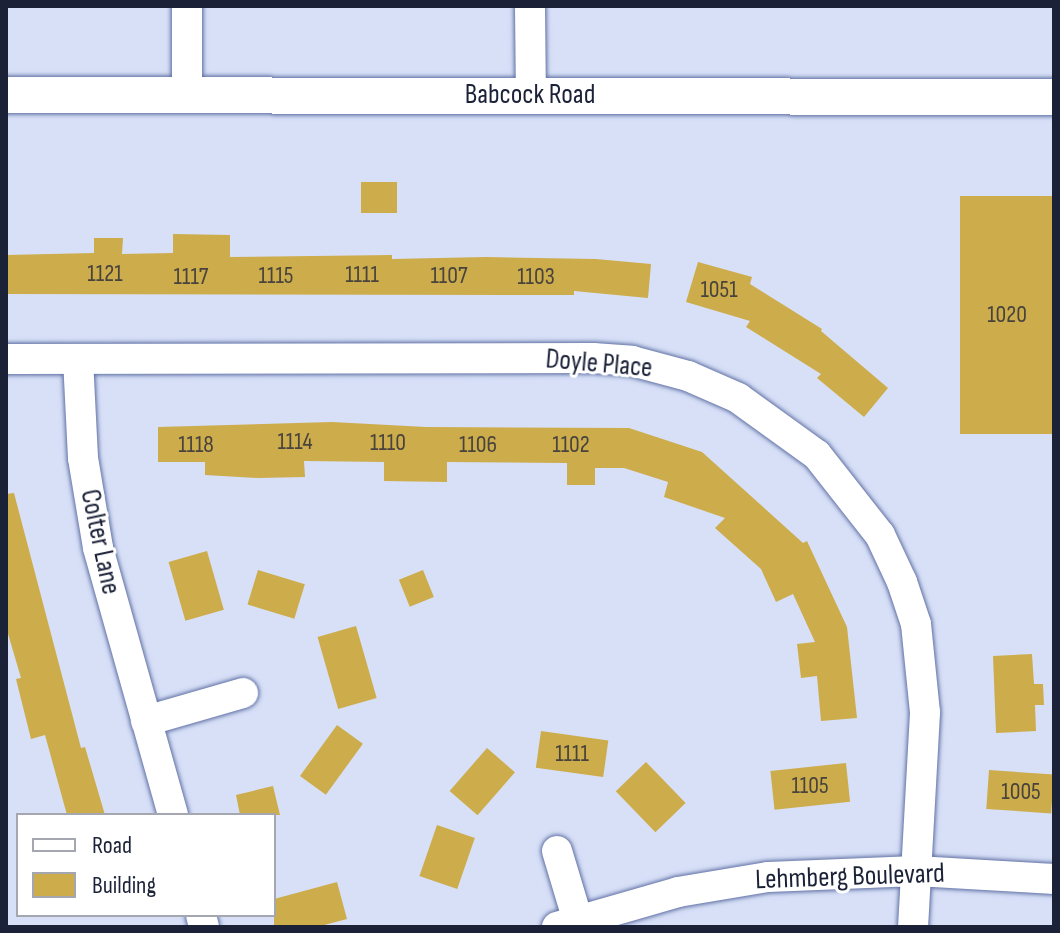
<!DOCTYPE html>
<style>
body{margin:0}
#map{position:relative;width:1060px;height:933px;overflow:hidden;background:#d7e0f7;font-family:"Sofia Sans Condensed",sans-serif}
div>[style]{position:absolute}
.building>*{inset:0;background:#cdac4b;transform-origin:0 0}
.roads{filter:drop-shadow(0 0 2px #6171a5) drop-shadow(0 0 2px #6171a5)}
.minor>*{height:30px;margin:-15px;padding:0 15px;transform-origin:15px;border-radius:15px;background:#fff}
.tertiary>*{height:36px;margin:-18px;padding:0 18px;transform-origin:18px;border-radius:18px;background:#fff}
span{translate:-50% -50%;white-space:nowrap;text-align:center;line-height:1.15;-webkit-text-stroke:6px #fff;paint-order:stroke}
.number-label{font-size:24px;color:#48443d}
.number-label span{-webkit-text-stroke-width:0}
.street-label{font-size:28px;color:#1b2238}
.frame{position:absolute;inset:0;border:8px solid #1b2238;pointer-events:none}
.legend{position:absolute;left:16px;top:813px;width:260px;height:104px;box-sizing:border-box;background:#fff;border:2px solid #a4a7af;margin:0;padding:10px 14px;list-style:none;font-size:24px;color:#1b2238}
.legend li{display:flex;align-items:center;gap:16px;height:40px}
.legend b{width:40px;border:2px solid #a4a7af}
</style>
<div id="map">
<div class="building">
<i style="left:361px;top:182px;width:36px;height:31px"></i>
<i style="left:960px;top:196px;width:94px;height:238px"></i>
<i style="clip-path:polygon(173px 234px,230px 235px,230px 257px,392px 255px,392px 259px,486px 257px,596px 259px,651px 264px,648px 298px,574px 291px,574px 295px,6px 294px,6px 255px,94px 253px,94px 238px,123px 238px,122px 254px,173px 253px)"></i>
<i style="clip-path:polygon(698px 262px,752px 277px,750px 284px,822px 329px,821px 331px,888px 388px,864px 417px,817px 378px,821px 374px,746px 327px,750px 321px,686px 302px)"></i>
<i style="clip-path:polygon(332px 422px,426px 427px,629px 428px,702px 452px,803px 543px,807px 541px,847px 627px,857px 718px,821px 721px,817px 676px,801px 678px,797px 644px,815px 642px,793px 594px,776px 602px,761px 569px,715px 528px,725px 518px,664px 497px,668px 482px,624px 468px,595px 468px,595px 485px,567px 485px,567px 463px,447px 462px,447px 482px,384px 481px,384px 462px,304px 461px,305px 477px,258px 478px,205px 475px,205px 462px,158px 462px,158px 427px)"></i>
<i style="clip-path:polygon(14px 493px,81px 748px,85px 747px,105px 815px,67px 815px,45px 735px,31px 739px,16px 679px,21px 678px,6px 627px,6px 494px)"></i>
<i style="left:207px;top:551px;width:61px;height:40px;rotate:74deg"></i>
<i style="left:258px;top:570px;width:49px;height:36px;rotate:17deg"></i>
<i style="left:423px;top:570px;width:29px;height:26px;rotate:68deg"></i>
<i style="left:356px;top:626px;width:75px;height:40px;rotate:74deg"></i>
<i style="clip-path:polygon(1032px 654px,1034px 684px,1043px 684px,1044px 705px,1035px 705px,1036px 731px,996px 733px,993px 656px)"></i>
<i style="left:337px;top:725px;width:32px;height:63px;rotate:36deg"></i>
<i style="left:541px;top:731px;width:68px;height:37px;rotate:8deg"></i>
<i style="left:487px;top:748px;width:37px;height:57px;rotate:41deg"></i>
<i style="left:646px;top:762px;width:57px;height:42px;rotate:46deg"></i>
<i style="left:846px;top:763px;width:39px;height:76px;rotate:84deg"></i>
<i style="left:989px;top:770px;width:65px;height:39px;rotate:4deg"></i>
<i style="clip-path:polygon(273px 786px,280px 815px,240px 815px,236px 795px)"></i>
<i style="left:437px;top:825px;width:40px;height:54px;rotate:19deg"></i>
<i style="clip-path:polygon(337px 882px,347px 919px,317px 927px,274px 927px,274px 899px)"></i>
</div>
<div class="roads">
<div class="minor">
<i style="left:530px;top:6px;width:89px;rotate:89.4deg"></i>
<i style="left:187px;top:95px;width:89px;rotate:-90deg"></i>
<i style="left:6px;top:359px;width:587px;rotate:-0.1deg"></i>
<i style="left:593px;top:358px;width:39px;rotate:4deg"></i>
<i style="left:632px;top:361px;width:58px;rotate:15deg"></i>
<i style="left:688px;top:376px;width:55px;rotate:23.7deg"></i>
<i style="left:738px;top:398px;width:97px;rotate:35.8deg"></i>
<i style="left:817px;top:455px;width:102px;rotate:51.8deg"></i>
<i style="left:880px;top:535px;width:52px;rotate:64.9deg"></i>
<i style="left:902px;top:582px;width:44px;rotate:71.6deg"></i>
<i style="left:916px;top:624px;width:89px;rotate:84.2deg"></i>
<i style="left:925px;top:713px;width:214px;rotate:93.2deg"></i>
<i style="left:78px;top:359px;width:99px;rotate:87.1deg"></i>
<i style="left:83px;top:458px;width:91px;rotate:80.5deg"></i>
<i style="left:98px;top:548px;width:277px;rotate:74.3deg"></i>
<i style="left:146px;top:721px;width:101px;rotate:-16.1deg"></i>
<i style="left:557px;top:851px;width:73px;rotate:73.3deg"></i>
<i style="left:201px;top:915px;width:12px;rotate:76deg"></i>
<i style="left:557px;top:927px;width:126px;rotate:-16.1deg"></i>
<i style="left:678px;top:892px;width:91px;rotate:-9.5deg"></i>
<i style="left:768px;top:877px;width:148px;rotate:-2.3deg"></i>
<i style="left:916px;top:871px;width:138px;rotate:3.3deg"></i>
</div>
<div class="tertiary">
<i style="left:6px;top:95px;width:1048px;rotate:0.11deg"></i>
</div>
</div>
<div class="number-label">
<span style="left:105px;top:274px">1121</span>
<span style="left:362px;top:275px">1111</span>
<span style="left:276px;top:276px">1115</span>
<span style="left:449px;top:276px">1107</span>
<span style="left:191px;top:277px">1117</span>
<span style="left:536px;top:277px">1103</span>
<span style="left:719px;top:290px">1051</span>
<span style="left:1007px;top:315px">1020</span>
<span style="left:295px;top:442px">1114</span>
<span style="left:388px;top:443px">1110</span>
<span style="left:196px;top:445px">1118</span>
<span style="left:478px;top:445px">1106</span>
<span style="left:571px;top:445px">1102</span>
<span style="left:572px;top:754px">1111</span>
<span style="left:810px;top:786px">1105</span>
<span style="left:1021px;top:792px">1005</span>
</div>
<div class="street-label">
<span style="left:530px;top:95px">Babcock Road</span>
<span style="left:599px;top:364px;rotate:5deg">Doyle Place</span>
<span style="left:100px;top:542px;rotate:78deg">Colter Lane</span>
<span style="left:850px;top:877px;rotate:-2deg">Lehmberg Boulevard</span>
</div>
<div class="frame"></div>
<ul class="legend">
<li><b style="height:10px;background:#fff"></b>Road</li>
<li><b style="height:22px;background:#cdac4b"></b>Building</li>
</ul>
</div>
